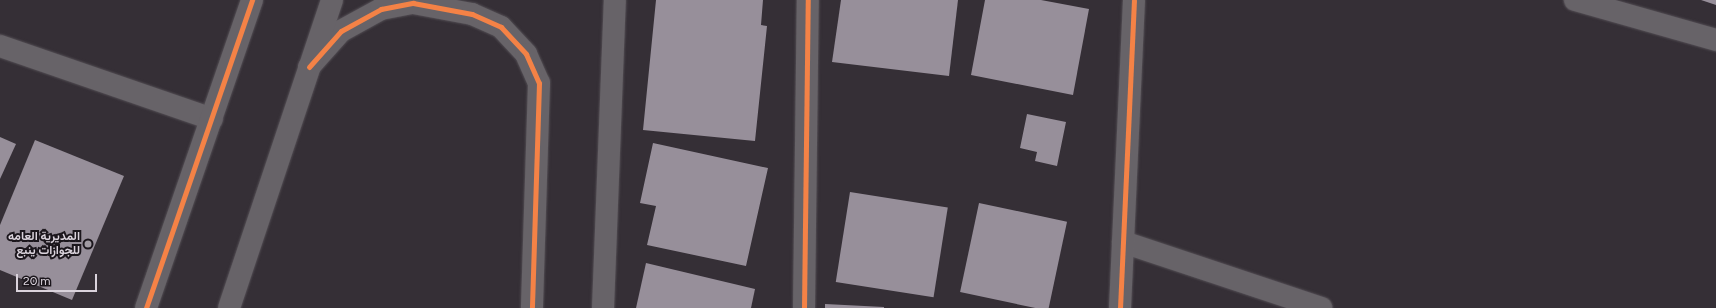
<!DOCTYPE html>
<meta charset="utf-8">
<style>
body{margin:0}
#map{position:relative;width:1716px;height:308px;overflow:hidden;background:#352f36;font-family:Figtree,Vazirmatn,sans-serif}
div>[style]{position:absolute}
.building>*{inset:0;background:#978f9a;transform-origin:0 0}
.roads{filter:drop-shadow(0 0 1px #524d53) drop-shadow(0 0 1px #524d53)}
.street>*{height:22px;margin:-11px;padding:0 11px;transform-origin:11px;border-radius:11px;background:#676368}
.cycleway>*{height:5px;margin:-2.5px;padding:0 2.5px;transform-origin:2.5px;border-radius:2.5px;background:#f48246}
.dots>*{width:11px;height:11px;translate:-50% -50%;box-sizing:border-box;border:2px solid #1b161c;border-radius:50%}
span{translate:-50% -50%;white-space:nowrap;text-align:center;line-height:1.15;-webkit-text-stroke:4px #1b161c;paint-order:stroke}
.poi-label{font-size:12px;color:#dad3dc;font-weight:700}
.right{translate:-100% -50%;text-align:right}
.scale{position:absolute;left:16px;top:274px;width:81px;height:18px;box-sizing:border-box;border:2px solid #dad3dc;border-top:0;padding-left:5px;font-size:12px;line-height:14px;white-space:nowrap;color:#dad3dc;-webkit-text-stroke:3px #1b161c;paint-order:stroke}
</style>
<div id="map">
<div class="building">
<i style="clip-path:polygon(656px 0,763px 0,761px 25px,767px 26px,755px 141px,643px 130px)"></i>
<i style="clip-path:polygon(841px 0,958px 0,949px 76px,832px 62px)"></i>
<i style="clip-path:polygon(985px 0,1041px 0,1089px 9px,1073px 95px,971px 75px)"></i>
<i style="clip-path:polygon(1701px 0,1716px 0,1716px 5px)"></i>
<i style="clip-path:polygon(1027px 114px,1066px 122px,1057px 166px,1035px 161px,1037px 152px,1020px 148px)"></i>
<i style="clip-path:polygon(0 137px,16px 144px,0 179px)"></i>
<i style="clip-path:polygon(35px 140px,124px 176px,72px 300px,0 270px,0 225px)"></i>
<i style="clip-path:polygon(653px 143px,768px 168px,746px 266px,647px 245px,656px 206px,640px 203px)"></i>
<i style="left:850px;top:192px;width:99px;height:91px;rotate:9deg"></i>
<i style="left:979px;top:203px;width:90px;height:91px;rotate:12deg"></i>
<i style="clip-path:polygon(646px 263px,755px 289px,751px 308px,636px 308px)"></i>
<i style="clip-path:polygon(825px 304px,884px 307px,884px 308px,825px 308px)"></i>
</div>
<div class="roads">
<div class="street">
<i style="left:1575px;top:0;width:147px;rotate:15.8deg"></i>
<i style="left:0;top:46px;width:224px;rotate:19deg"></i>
<i style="left:309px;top:67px;width:48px;rotate:-48.4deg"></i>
<i style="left:341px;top:31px;width:46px;rotate:-28.8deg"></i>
<i style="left:381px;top:9px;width:33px;rotate:-11deg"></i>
<i style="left:413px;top:3px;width:60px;rotate:10.6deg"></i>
<i style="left:472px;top:14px;width:32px;rotate:24deg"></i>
<i style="left:501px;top:27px;width:37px;rotate:47deg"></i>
<i style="left:526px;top:54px;width:32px;rotate:66deg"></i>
<i style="left:539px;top:83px;width:225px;rotate:91.8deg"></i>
<i style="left:1123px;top:242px;width:209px;rotate:18.4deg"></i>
<i style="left:146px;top:308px;width:326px;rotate:-71deg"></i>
<i style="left:229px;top:308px;width:325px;rotate:-71.5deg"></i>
<i style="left:603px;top:308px;width:308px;rotate:-87.8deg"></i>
<i style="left:804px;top:308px;width:308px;rotate:-89.3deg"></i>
<i style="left:1120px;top:308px;width:308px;rotate:-87.4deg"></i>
</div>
</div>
<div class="cycleway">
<i style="left:309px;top:67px;width:48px;rotate:-48.4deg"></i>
<i style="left:341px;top:31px;width:46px;rotate:-28.8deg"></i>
<i style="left:381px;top:9px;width:33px;rotate:-11deg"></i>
<i style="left:413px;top:3px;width:60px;rotate:10.6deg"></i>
<i style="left:472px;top:14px;width:32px;rotate:24deg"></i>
<i style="left:501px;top:27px;width:37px;rotate:47deg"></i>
<i style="left:526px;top:54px;width:32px;rotate:66deg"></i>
<i style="left:539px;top:83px;width:225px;rotate:91.8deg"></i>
<i style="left:146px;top:308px;width:326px;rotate:-71deg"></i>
<i style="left:804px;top:308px;width:308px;rotate:-89.3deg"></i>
<i style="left:1120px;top:308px;width:308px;rotate:-87.4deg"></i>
</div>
<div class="dots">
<i style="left:88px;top:244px;background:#a09aa2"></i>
</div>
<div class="poi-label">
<span class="right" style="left:80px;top:244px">المديرية العامه<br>للجوازات ينبع</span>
</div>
<div class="scale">20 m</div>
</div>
